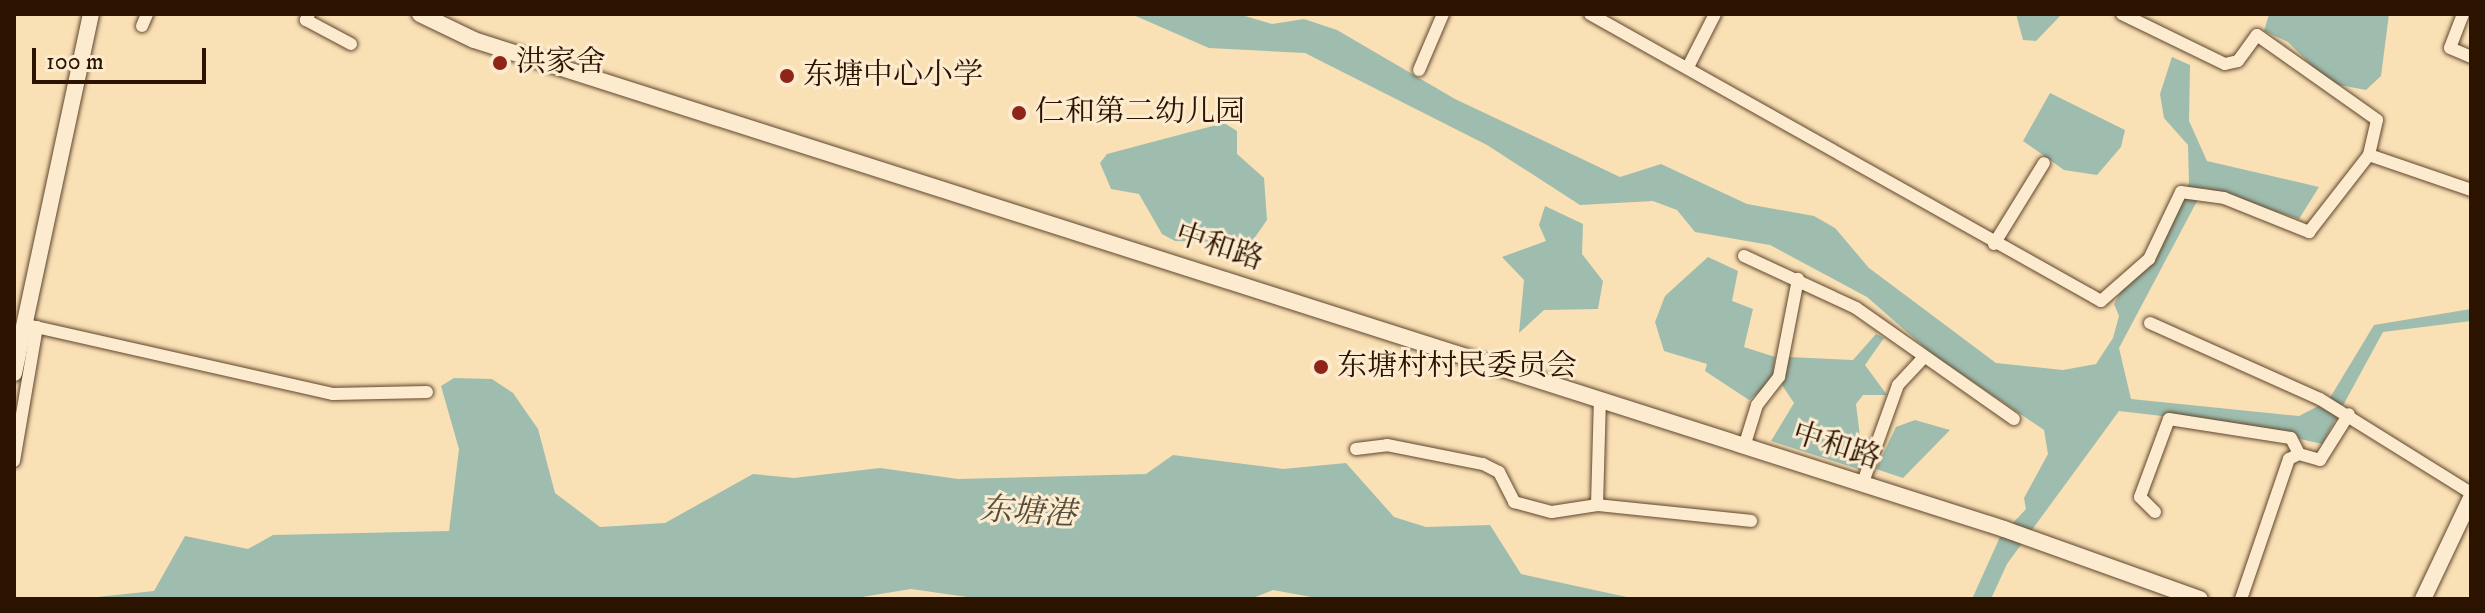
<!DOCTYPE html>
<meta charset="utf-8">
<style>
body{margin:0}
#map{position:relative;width:2485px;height:613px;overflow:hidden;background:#fae0b5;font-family:"IM FELL DW Pica","Noto Serif SC",serif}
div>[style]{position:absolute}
.water>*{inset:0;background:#9ebdaf}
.roads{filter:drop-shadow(0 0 2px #5f462d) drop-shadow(0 0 2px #5f462d)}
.street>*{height:12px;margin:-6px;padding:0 6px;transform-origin:6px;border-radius:6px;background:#fcebcf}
.secondary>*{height:16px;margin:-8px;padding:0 8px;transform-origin:8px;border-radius:8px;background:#fcebcf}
.dots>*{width:22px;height:22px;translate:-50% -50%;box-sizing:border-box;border:4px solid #fcebcf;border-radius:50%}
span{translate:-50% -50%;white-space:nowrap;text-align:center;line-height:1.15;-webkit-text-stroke:6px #fcebcf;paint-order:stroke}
.poi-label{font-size:30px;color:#2b1300}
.left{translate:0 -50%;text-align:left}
.street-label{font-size:30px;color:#2b1300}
.water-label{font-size:32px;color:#534e3d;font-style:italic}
.frame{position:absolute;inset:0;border:16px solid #2b1300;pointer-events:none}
.scale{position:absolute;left:32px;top:48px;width:174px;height:36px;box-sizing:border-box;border:4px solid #2b1300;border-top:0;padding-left:10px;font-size:24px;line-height:28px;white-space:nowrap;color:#2b1300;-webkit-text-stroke:6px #fcebcf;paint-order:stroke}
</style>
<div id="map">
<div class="water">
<i style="clip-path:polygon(1131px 14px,1238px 14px,1272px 24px,1304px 19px,1337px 30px,1455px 99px,1620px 177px,1661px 164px,1747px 204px,1814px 216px,1835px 228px,1869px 268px,1996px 363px,2063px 370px,2096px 364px,2113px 338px,2119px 316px,2114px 304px,2127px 281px,2148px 269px,2189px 183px,2188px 145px,2164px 118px,2160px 94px,2172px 57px,2190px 65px,2189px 121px,2207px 161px,2319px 187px,2299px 219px,2204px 188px,2119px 348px,2131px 399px,2299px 416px,2328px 401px,2374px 325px,2471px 309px,2471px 321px,2383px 332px,2322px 444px,2240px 425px,2119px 411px,2007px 564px,1991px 599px,1972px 599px,2000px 537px,2026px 509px,2024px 498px,2048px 454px,2044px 430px,1932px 354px,1867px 297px,1770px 245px,1695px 232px,1677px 210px,1653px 201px,1580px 205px,1487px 145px,1305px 53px,1209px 48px)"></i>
<i style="clip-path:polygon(2016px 14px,2062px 14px,2036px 41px,2023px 40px)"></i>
<i style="clip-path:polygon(2269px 14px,2389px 14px,2381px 76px,2366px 90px,2329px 83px,2288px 42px,2264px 31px)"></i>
<i style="clip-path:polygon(2050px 93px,2125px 130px,2121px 147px,2097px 175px,2064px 170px,2023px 141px)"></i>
<i style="clip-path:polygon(1224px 123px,1237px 131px,1237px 154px,1264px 178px,1267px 220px,1251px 243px,1175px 241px,1162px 234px,1139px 194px,1111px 189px,1100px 163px,1107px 154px)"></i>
<i style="clip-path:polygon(1545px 206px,1583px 224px,1582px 254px,1603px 281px,1598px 309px,1544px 310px,1519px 333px,1524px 280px,1502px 257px,1546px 241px,1539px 225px)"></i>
<i style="clip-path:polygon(1708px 257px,1738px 271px,1732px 301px,1753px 309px,1744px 347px,1775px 357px,1772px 381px,1749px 400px,1705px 371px,1707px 364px,1664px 351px,1655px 322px,1665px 296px)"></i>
<i style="clip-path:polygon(1876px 334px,1884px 338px,1865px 365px,1887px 395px,1863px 395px,1856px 404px,1860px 437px,1880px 439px,1864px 471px,1771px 441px,1794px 403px,1782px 385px,1789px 357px,1853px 360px)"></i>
<i style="clip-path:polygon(454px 378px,492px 379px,513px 393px,538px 429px,555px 493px,600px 527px,665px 523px,753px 474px,794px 478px,880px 468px,958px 479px,1146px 474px,1173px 455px,1283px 469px,1346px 463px,1394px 517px,1426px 527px,1490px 525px,1521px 574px,1636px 599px,1322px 599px,1273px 590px,1250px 599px,981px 599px,911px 589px,850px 599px,78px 599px,154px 591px,185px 536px,248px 549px,273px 535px,449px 531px,459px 449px,441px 386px)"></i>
<i style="clip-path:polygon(1915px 420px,1950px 430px,1903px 478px,1876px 469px,1896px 427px)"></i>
</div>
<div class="roads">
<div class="street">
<i style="left:309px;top:14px;width:7px;rotate:117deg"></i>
<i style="left:306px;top:20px;width:51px;rotate:28.1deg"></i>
<i style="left:1590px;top:14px;width:586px;rotate:29.32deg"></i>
<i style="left:2101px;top:301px;width:64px;rotate:-41.2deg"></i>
<i style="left:2149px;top:259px;width:74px;rotate:-64.5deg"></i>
<i style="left:2181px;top:192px;width:43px;rotate:7.9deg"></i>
<i style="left:2224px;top:198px;width:92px;rotate:21.8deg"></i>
<i style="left:2309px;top:232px;width:98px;rotate:-52.1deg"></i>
<i style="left:2369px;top:155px;width:108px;rotate:18.9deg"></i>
<i style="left:2122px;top:14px;width:114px;rotate:25.9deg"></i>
<i style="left:2225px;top:64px;width:13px;rotate:-13deg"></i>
<i style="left:2238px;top:61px;width:32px;rotate:-54deg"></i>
<i style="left:2257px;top:35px;width:147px;rotate:35.3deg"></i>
<i style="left:2377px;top:120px;width:36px;rotate:103deg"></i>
<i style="left:2463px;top:14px;width:36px;rotate:111deg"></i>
<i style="left:2450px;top:48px;width:23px;rotate:23deg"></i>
<i style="left:142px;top:26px;width:13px;rotate:-67deg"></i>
<i style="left:1688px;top:67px;width:59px;rotate:-63deg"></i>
<i style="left:1419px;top:70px;width:61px;rotate:-66.8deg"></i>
<i style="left:1994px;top:244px;width:95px;rotate:-58.3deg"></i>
<i style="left:1744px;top:256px;width:123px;rotate:24.9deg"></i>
<i style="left:1856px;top:308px;width:193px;rotate:35.1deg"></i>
<i style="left:2150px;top:323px;width:186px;rotate:24.1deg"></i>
<i style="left:2320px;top:399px;width:178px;rotate:31.9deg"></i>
<i style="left:27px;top:325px;width:314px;rotate:12.7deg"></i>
<i style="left:333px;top:394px;width:94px;rotate:-1.2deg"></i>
<i style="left:1744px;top:447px;width:44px;rotate:-72.8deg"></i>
<i style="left:1757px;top:405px;width:36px;rotate:-52deg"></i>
<i style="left:1779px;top:377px;width:100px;rotate:-79deg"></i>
<i style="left:1356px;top:449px;width:31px;rotate:-7deg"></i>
<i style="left:1387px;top:445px;width:98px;rotate:11.2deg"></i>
<i style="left:1483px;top:464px;width:18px;rotate:27deg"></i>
<i style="left:1499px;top:472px;width:34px;rotate:63deg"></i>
<i style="left:1514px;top:502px;width:39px;rotate:15deg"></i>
<i style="left:1552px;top:512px;width:46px;rotate:-8.8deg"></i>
<i style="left:1597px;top:505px;width:155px;rotate:5.9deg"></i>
<i style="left:14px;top:461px;width:136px;rotate:-80.3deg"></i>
<i style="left:1862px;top:485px;width:106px;rotate:-70.2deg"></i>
<i style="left:1898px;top:385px;width:34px;rotate:-47deg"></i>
<i style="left:1597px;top:505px;width:106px;rotate:-88.4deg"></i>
<i style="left:2155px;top:512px;width:21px;rotate:-135deg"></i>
<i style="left:2140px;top:497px;width:83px;rotate:-69.6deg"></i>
<i style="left:2169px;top:419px;width:123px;rotate:8.9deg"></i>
<i style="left:2291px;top:438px;width:18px;rotate:63deg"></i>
<i style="left:2299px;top:454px;width:22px;rotate:16deg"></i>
<i style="left:2320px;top:460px;width:54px;rotate:-57.8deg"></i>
<i style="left:2241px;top:599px;width:148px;rotate:-71.1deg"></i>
<i style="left:2289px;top:459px;width:11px;rotate:-27deg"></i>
</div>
<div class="secondary">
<i style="left:420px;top:14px;width:60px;rotate:25.7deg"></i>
<i style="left:474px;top:40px;width:1606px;rotate:17.72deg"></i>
<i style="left:2004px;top:529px;width:208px;rotate:19.7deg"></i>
<i style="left:14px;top:373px;width:367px;rotate:-77.9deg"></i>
<i style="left:2423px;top:599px;width:112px;rotate:-64.6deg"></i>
</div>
</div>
<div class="dots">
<i style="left:500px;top:63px;background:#8f2418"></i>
<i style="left:787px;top:76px;background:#8f2418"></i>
<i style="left:1019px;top:113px;background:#8f2418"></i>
<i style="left:1321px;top:367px;background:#8f2418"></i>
</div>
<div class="poi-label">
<span class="left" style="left:516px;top:63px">洪家舍</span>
<span class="left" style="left:803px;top:76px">东塘中心小学</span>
<span class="left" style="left:1035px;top:113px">仁和第二幼儿园</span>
<span class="left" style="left:1337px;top:367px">东塘村村民委员会</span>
</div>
<div class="street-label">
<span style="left:1219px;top:248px;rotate:18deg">中和路</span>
<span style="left:1836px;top:447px;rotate:18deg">中和路</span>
</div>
<div class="water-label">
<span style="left:1028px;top:513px;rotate:3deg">东塘港</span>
</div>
<div class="frame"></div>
<div class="scale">100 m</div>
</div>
